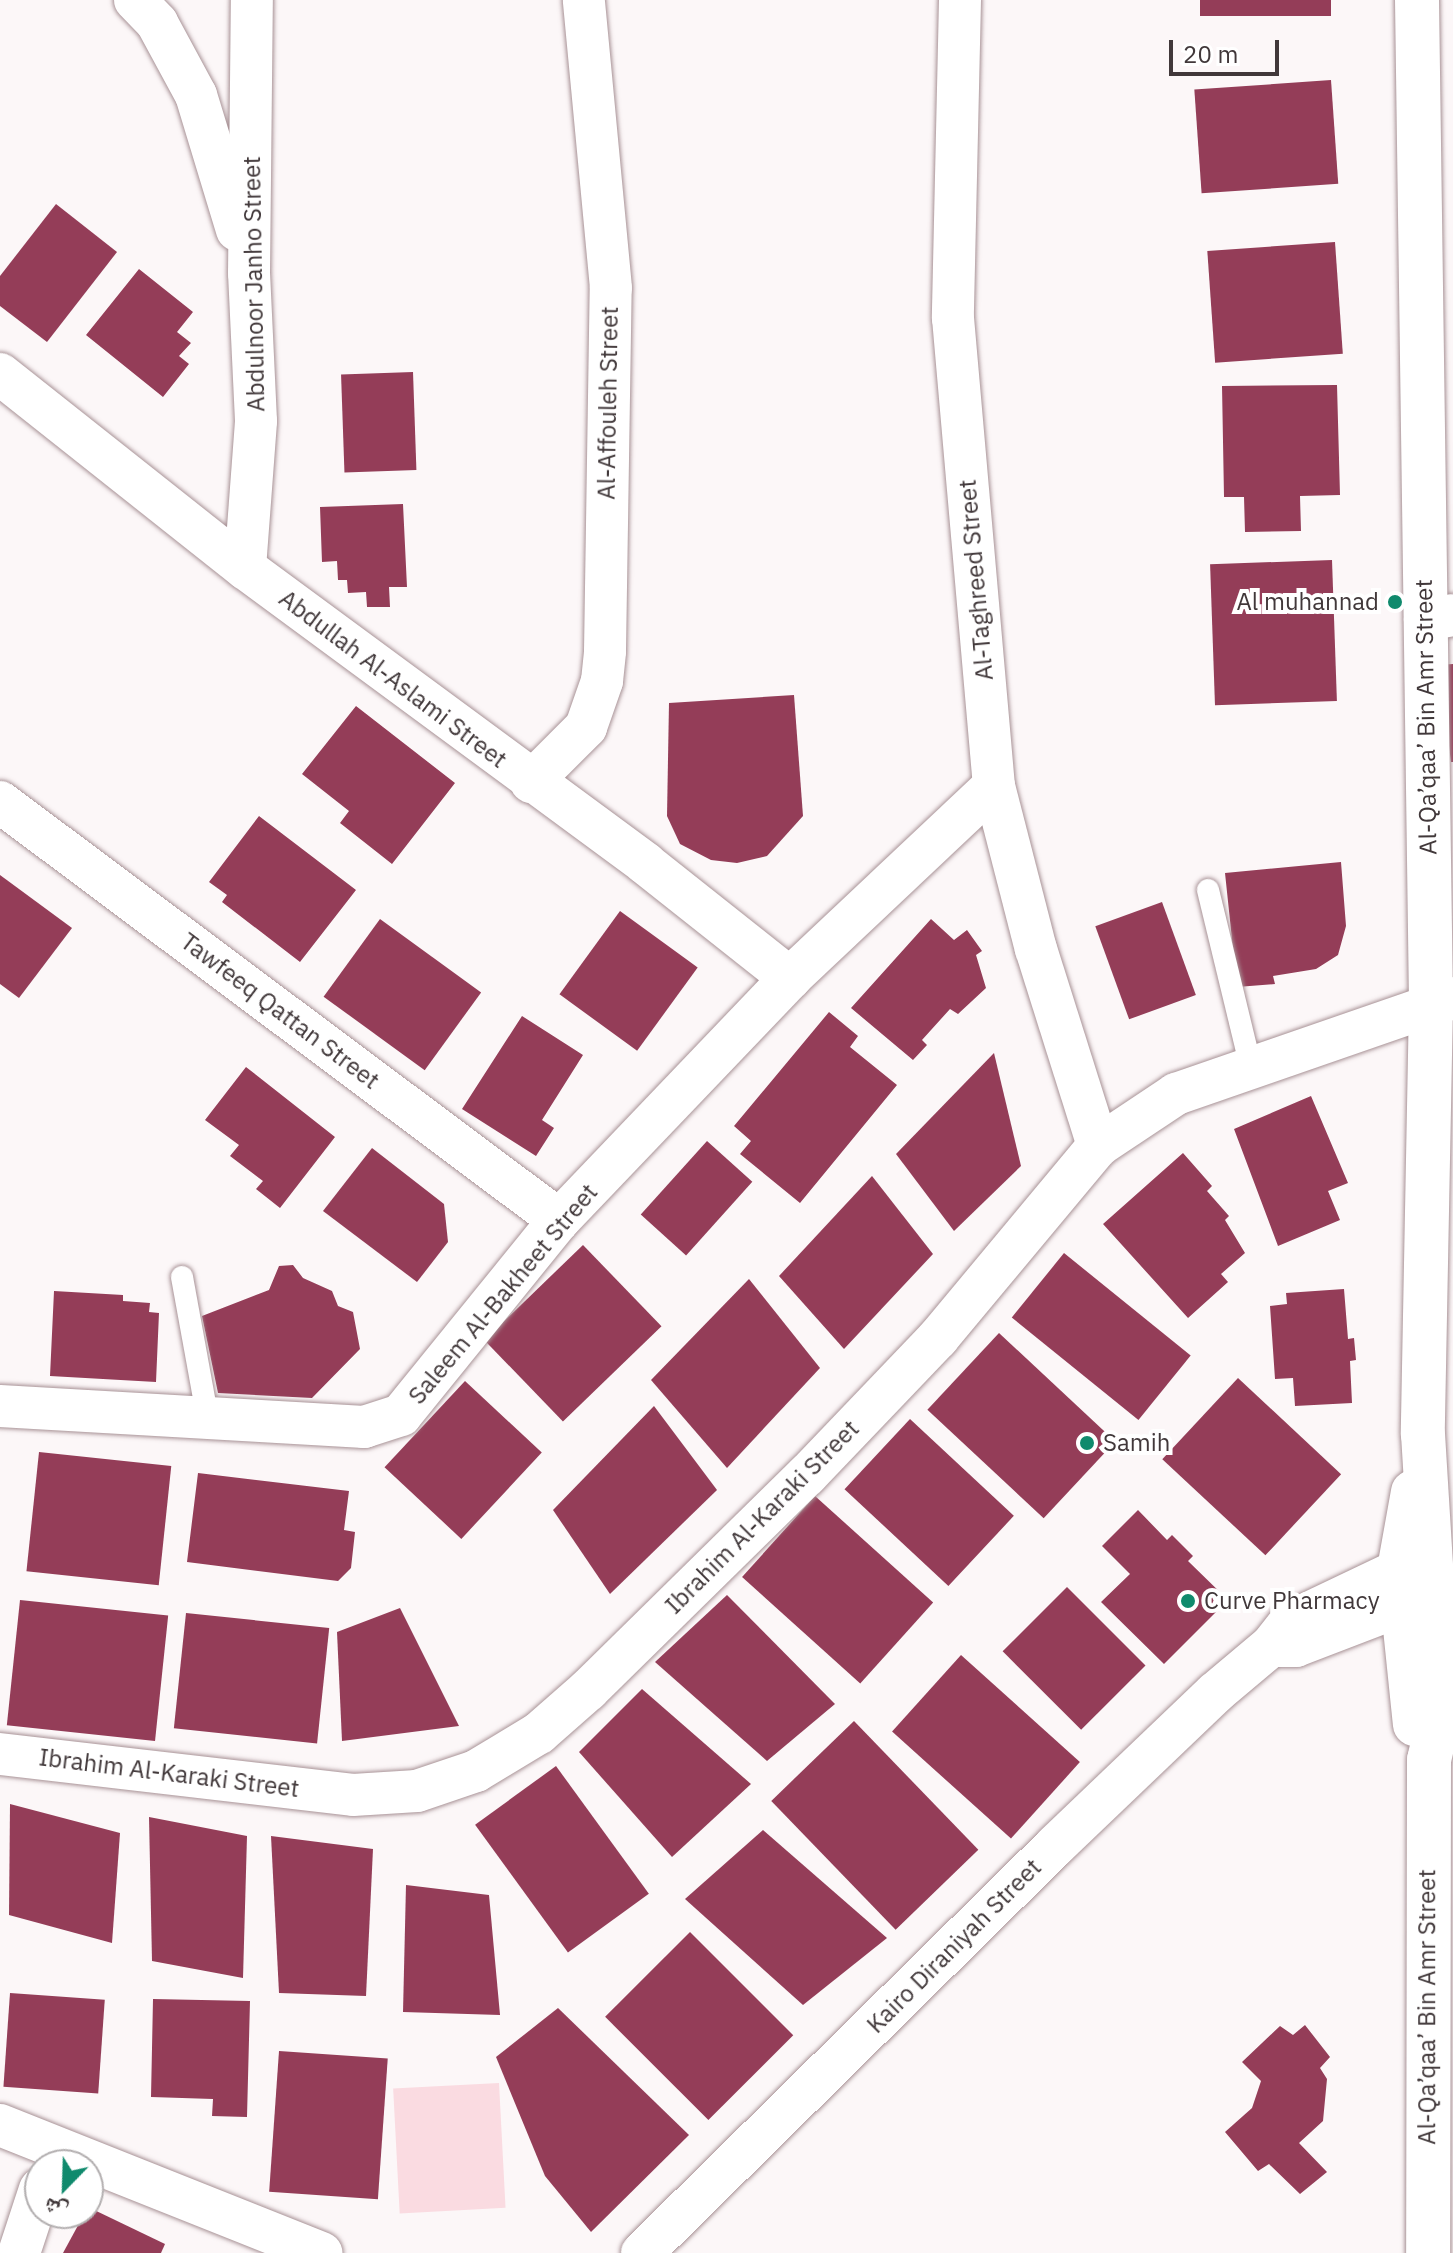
<!DOCTYPE html>
<meta charset="utf-8">
<style>
body{margin:0}
#map{position:relative;width:1453px;height:2253px;overflow:hidden;background:#fcf7f8;font-family:"IBM Plex Sans","Noto Naskh Arabic",sans-serif}
div>[style]{position:absolute}
.green>*{inset:0;background:#fadbe1;transform-origin:0 0}
.building>*{inset:0;background:#943d58;transform-origin:0 0}
.roads{filter:drop-shadow(0 0 2px #a89296) drop-shadow(0 0 2px #a89296)}
.lane>*{height:22px;margin:-11px;padding:0 11px;transform-origin:11px;border-radius:11px;background:#fff}
.street>*{height:42px;margin:-21px;padding:0 21px;transform-origin:21px;border-radius:21px;background:#fff}
.secondary>*{height:44px;margin:-22px;padding:0 22px;transform-origin:22px;border-radius:22px;background:#fff}
.dots>*{width:22px;height:22px;translate:-50% -50%;box-sizing:border-box;border:4px solid #fff;border-radius:50%}
span{translate:-50% -50%;white-space:nowrap;text-align:center;line-height:1.15;-webkit-text-stroke:8px #fff;paint-order:stroke}
.street-label{font-size:24px;color:#41383a}
.poi-label{font-size:24px;color:#41383a}
.right{translate:-100% -50%;text-align:right}
.left{translate:0 -50%;text-align:left}
.north{position:absolute;left:24px;top:2149px;width:80px;height:80px;box-sizing:border-box;background:#fff;border:2px solid #b3afb0;border-radius:50%;rotate:203deg;font-size:22px;font-weight:700;line-height:32px;text-align:center;color:#41383a}
.north::after{content:'';display:block;margin:auto;width:28px;height:36px;background:#108a6d;clip-path:polygon(50% 0,100% 100%,50% 72%,0 100%)}
.scale{position:absolute;left:1169px;top:40px;width:110px;height:36px;box-sizing:border-box;border:4px solid #41383a;border-top:0;padding-left:10px;font-size:24px;line-height:28px;white-space:nowrap;color:#41383a;-webkit-text-stroke:6px #fff;paint-order:stroke}
</style>
<div id="map">
<div class="green">
<i style="left:499px;top:2083px;width:125px;height:106px;rotate:87deg"></i>
</div>
<div class="building">
<i style="left:1200px;top:0;width:131px;height:16px"></i>
<i style="left:1331px;top:80px;width:104px;height:137px;rotate:86deg"></i>
<i style="clip-path:polygon(56px 204px,117px 252px,47px 342px,0 306px,0 276px)"></i>
<i style="left:1335px;top:242px;width:112px;height:128px;rotate:86deg"></i>
<i style="clip-path:polygon(139px 269px,193px 312px,177px 332px,191px 343px,179px 356px,189px 364px,163px 397px,86px 335px)"></i>
<i style="left:413px;top:372px;width:98px;height:72px;rotate:88deg"></i>
<i style="clip-path:polygon(1337px 385px,1340px 495px,1300px 496px,1301px 531px,1245px 532px,1244px 497px,1224px 497px,1222px 386px)"></i>
<i style="clip-path:polygon(403px 504px,407px 587px,389px 587px,390px 607px,367px 607px,366px 592px,348px 593px,347px 580px,338px 580px,337px 561px,322px 562px,320px 507px)"></i>
<i style="left:1332px;top:560px;width:141px;height:122px;rotate:88deg"></i>
<i style="clip-path:polygon(1453px 664px,1453px 762px,1451px 762px,1439px 665px)"></i>
<i style="clip-path:polygon(794px 695px,803px 816px,767px 856px,737px 863px,711px 860px,680px 844px,667px 816px,669px 703px)"></i>
<i style="clip-path:polygon(356px 706px,455px 783px,392px 864px,340px 823px,349px 811px,302px 774px)"></i>
<i style="clip-path:polygon(259px 816px,356px 890px,300px 962px,222px 902px,227px 895px,209px 882px)"></i>
<i style="clip-path:polygon(1341px 862px,1346px 926px,1338px 955px,1316px 969px,1273px 976px,1275px 984px,1237px 987px,1225px 873px)"></i>
<i style="clip-path:polygon(0 875px,72px 928px,19px 998px,0 984px)"></i>
<i style="left:1162px;top:902px;width:99px;height:71px;rotate:70deg"></i>
<i style="left:620px;top:911px;width:96px;height:103px;rotate:36deg"></i>
<i style="left:380px;top:919px;width:125px;height:96px;rotate:36deg"></i>
<i style="clip-path:polygon(931px 919px,954px 940px,967px 930px,982px 951px,976px 955px,986px 988px,958px 1014px,950px 1009px,922px 1040px,927px 1045px,913px 1060px,851px 1008px)"></i>
<i style="clip-path:polygon(829px 1012px,858px 1036px,850px 1047px,897px 1085px,800px 1203px,740px 1154px,751px 1141px,734px 1126px)"></i>
<i style="clip-path:polygon(522px 1016px,583px 1055px,542px 1120px,554px 1128px,536px 1156px,462px 1109px)"></i>
<i style="clip-path:polygon(994px 1053px,1021px 1166px,954px 1231px,896px 1154px)"></i>
<i style="clip-path:polygon(246px 1067px,335px 1137px,280px 1208px,256px 1189px,263px 1181px,230px 1156px,239px 1145px,205px 1120px)"></i>
<i style="clip-path:polygon(1311px 1096px,1348px 1183px,1328px 1191px,1340px 1220px,1278px 1246px,1234px 1129px)"></i>
<i style="left:707px;top:1141px;width:61px;height:99px;rotate:42deg"></i>
<i style="clip-path:polygon(372px 1148px,444px 1204px,448px 1242px,417px 1282px,323px 1211px)"></i>
<i style="clip-path:polygon(1183px 1153px,1212px 1186px,1207px 1191px,1229px 1216px,1225px 1220px,1245px 1253px,1221px 1274px,1228px 1282px,1188px 1318px,1103px 1224px)"></i>
<i style="clip-path:polygon(872px 1176px,933px 1254px,844px 1349px,779px 1276px)"></i>
<i style="left:583px;top:1245px;width:113px;height:137px;rotate:46deg"></i>
<i style="left:1064px;top:1253px;width:163px;height:83px;rotate:39deg"></i>
<i style="clip-path:polygon(293px 1265px,303px 1278px,332px 1291px,338px 1306px,353px 1312px,360px 1349px,312px 1398px,218px 1393px,202px 1316px,269px 1290px,279px 1266px)"></i>
<i style="clip-path:polygon(749px 1279px,820px 1368px,727px 1468px,651px 1380px)"></i>
<i style="clip-path:polygon(1344px 1289px,1348px 1339px,1354px 1338px,1356px 1360px,1350px 1361px,1352px 1403px,1295px 1406px,1293px 1378px,1275px 1379px,1270px 1306px,1287px 1304px,1286px 1293px)"></i>
<i style="clip-path:polygon(54px 1291px,123px 1295px,123px 1301px,150px 1303px,149px 1312px,159px 1313px,156px 1382px,50px 1376px)"></i>
<i style="left:999px;top:1333px;width:159px;height:105px;rotate:43deg"></i>
<i style="left:1238px;top:1378px;width:141px;height:111px;rotate:43deg"></i>
<i style="left:465px;top:1381px;width:105px;height:118px;rotate:43deg"></i>
<i style="clip-path:polygon(654px 1406px,717px 1490px,610px 1594px,553px 1510px)"></i>
<i style="left:910px;top:1419px;width:142px;height:96px;rotate:43deg"></i>
<i style="left:39px;top:1452px;width:133px;height:120px;rotate:6deg"></i>
<i style="clip-path:polygon(198px 1473px,349px 1491px,344px 1530px,355px 1532px,351px 1568px,338px 1581px,187px 1562px)"></i>
<i style="left:815px;top:1496px;width:159px;height:109px;rotate:42deg"></i>
<i style="clip-path:polygon(1138px 1510px,1167px 1540px,1172px 1535px,1193px 1556px,1188px 1561px,1228px 1600px,1164px 1664px,1101px 1602px,1130px 1574px,1102px 1546px)"></i>
<i style="left:1067px;top:1587px;width:111px;height:91px;rotate:45deg"></i>
<i style="clip-path:polygon(727px 1595px,835px 1704px,767px 1761px,655px 1662px)"></i>
<i style="left:20px;top:1600px;width:149px;height:126px;rotate:6deg"></i>
<i style="clip-path:polygon(400px 1608px,459px 1726px,342px 1741px,337px 1632px)"></i>
<i style="left:186px;top:1613px;width:144px;height:116px;rotate:6deg"></i>
<i style="left:961px;top:1655px;width:160px;height:103px;rotate:42deg"></i>
<i style="clip-path:polygon(642px 1689px,751px 1784px,672px 1857px,579px 1752px)"></i>
<i style="left:854px;top:1721px;width:179px;height:115px;rotate:46deg"></i>
<i style="left:556px;top:1766px;width:158px;height:100px;rotate:54deg"></i>
<i style="clip-path:polygon(10px 1804px,120px 1833px,112px 1943px,9px 1915px)"></i>
<i style="clip-path:polygon(149px 1817px,247px 1836px,243px 1978px,152px 1961px)"></i>
<i style="clip-path:polygon(763px 1830px,887px 1938px,803px 2005px,685px 1899px)"></i>
<i style="clip-path:polygon(271px 1836px,373px 1849px,366px 1996px,279px 1993px)"></i>
<i style="clip-path:polygon(406px 1885px,489px 1895px,500px 2015px,403px 2012px)"></i>
<i style="left:690px;top:1932px;width:146px;height:120px;rotate:45deg"></i>
<i style="left:10px;top:1993px;width:95px;height:94px;rotate:4deg"></i>
<i style="clip-path:polygon(153px 1999px,250px 2001px,247px 2117px,212px 2116px,213px 2099px,151px 2097px)"></i>
<i style="clip-path:polygon(558px 2008px,689px 2135px,591px 2232px,545px 2176px,496px 2057px)"></i>
<i style="clip-path:polygon(1305px 2025px,1330px 2057px,1320px 2068px,1327px 2079px,1323px 2121px,1299px 2143px,1327px 2172px,1300px 2194px,1269px 2164px,1258px 2171px,1225px 2132px,1252px 2108px,1261px 2081px,1242px 2062px,1280px 2026px,1293px 2035px)"></i>
<i style="left:279px;top:2051px;width:109px;height:141px;rotate:4deg"></i>
<i style="clip-path:polygon(88px 2207px,165px 2244px,161px 2253px,63px 2253px)"></i>
</div>
<div class="roads">
<div class="lane">
<i style="left:1208px;top:890px;width:179px;rotate:76.4deg"></i>
<i style="left:182px;top:1277px;width:145px;rotate:79.7deg"></i>
</div>
<div class="street">
<i style="left:135px;top:0;width:32px;rotate:46deg"></i>
<i style="left:157px;top:23px;width:82px;rotate:61.6deg"></i>
<i style="left:196px;top:95px;width:141px;rotate:73.1deg"></i>
<i style="left:960px;top:0;width:318px;rotate:91.3deg"></i>
<i style="left:953px;top:318px;width:470px;rotate:85deg"></i>
<i style="left:994px;top:786px;width:168px;rotate:75.6deg"></i>
<i style="left:1036px;top:949px;width:207px;rotate:72.5deg"></i>
<i style="left:0;top:374px;width:313px;rotate:38.4deg"></i>
<i style="left:245px;top:568px;width:498px;rotate:36.4deg"></i>
<i style="left:646px;top:864px;width:184px;rotate:38.4deg"></i>
<i style="left:245px;top:568px;width:147px;rotate:-85.7deg"></i>
<i style="left:256px;top:421px;width:148px;rotate:-92.7deg"></i>
<i style="left:249px;top:273px;width:273px;rotate:-89.4deg"></i>
<i style="left:1425px;top:620px;width:28px;rotate:-10deg"></i>
<i style="left:531px;top:782px;width:78px;rotate:-45deg"></i>
<i style="left:586px;top:727px;width:49px;rotate:-70.8deg"></i>
<i style="left:602px;top:681px;width:30px;rotate:-84deg"></i>
<i style="left:605px;top:651px;width:363px;rotate:-89.1deg"></i>
<i style="left:611px;top:288px;width:289px;rotate:-95.4deg"></i>
<i style="left:0;top:802px;width:698px;rotate:36.79deg"></i>
<i style="left:0;top:1406px;width:365px;rotate:3.3deg"></i>
<i style="left:364px;top:1427px;width:39px;rotate:-18deg"></i>
<i style="left:401px;top:1415px;width:251px;rotate:-51deg"></i>
<i style="left:559px;top:1220px;width:335px;rotate:-46.3deg"></i>
<i style="left:790px;top:978px;width:280px;rotate:-43.3deg"></i>
<i style="left:1277px;top:1646px;width:19px"></i>
<i style="left:1296px;top:1646px;width:111px;rotate:-21deg"></i>
<i style="left:1400px;top:1606px;width:33px;rotate:-9deg"></i>
<i style="left:0;top:1754px;width:355px;rotate:6.6deg"></i>
<i style="left:353px;top:1795px;width:64px;rotate:-3.6deg"></i>
<i style="left:417px;top:1791px;width:62px;rotate:-18.7deg"></i>
<i style="left:476px;top:1771px;width:74px;rotate:-31.1deg"></i>
<i style="left:539px;top:1733px;width:65px;rotate:-41.3deg"></i>
<i style="left:588px;top:1690px;width:307px;rotate:-44.5deg"></i>
<i style="left:807px;top:1475px;width:190px;rotate:-46.3deg"></i>
<i style="left:938px;top:1338px;width:250px;rotate:-50.2deg"></i>
<i style="left:1098px;top:1146px;width:94px;rotate:-33.7deg"></i>
<i style="left:1176px;top:1094px;width:293px;rotate:-19.1deg"></i>
<i style="left:0;top:2125px;width:346px;rotate:21.7deg"></i>
<i style="left:19px;top:2253px;width:67px;rotate:-71.8deg"></i>
<i style="left:642px;top:2253px;width:581px;rotate:-44.58deg"></i>
<i style="left:1056px;top:1845px;width:220px;rotate:-43.7deg"></i>
<i style="left:1215px;top:1693px;width:75px;rotate:-40.1deg"></i>
<i style="left:1272px;top:1645px;width:29px;rotate:-52deg"></i>
<i style="left:1290px;top:1622px;width:121px;rotate:-25.5deg"></i>
<i style="left:1399px;top:1570px;width:33px;rotate:-7deg"></i>
</div>
<div class="secondary">
<i style="left:1417px;top:0;width:1003px;rotate:89.2deg"></i>
<i style="left:1431px;top:1003px;width:431px;rotate:91.1deg"></i>
<i style="left:1423px;top:1434px;width:280px;rotate:86.5deg"></i>
<i style="left:1440px;top:1713px;width:48px;rotate:103.2deg"></i>
<i style="left:1429px;top:1760px;width:493px;rotate:90.1deg"></i>
<i style="left:1413px;top:1492px;width:79px;rotate:100.2deg"></i>
<i style="left:1399px;top:1570px;width:155px;rotate:84.1deg"></i>
</div>
</div>
<div class="dots">
<i style="left:1395px;top:602px;background:#108a6d"></i>
<i style="left:1087px;top:1443px;background:#108a6d"></i>
<i style="left:1188px;top:1601px;background:#108a6d"></i>
</div>
<div class="street-label">
<span style="left:254px;top:284px;rotate:-91deg">Abdulnoor Janho Street</span>
<span style="left:608px;top:403px;rotate:-89deg">Al-Affouleh Street</span>
<span style="left:976px;top:580px;rotate:-95deg">Al-Taghreed Street</span>
<span style="left:393px;top:679px;rotate:37deg">Abdullah Al-Aslami Street</span>
<span style="left:1426px;top:717px;rotate:-91deg">Al-Qa’qaa’ Bin Amr Street</span>
<span style="left:280px;top:1011px;rotate:37deg">Tawfeeq Qattan Street</span>
<span style="left:503px;top:1294px;rotate:-50deg">Saleem Al-Bakheet Street</span>
<span style="left:762px;top:1517px;rotate:-45deg">Ibrahim Al-Karaki Street</span>
<span style="left:169px;top:1773px;rotate:7deg">Ibrahim Al-Karaki Street</span>
<span style="left:954px;top:1946px;rotate:-45deg">Kairo Diraniyah Street</span>
<span style="left:1427px;top:2007px;rotate:-90deg">Al-Qa’qaa’ Bin Amr Street</span>
</div>
<div class="poi-label">
<span class="right" style="left:1379px;top:602px">Al muhannad</span>
<span class="left" style="left:1103px;top:1443px">Samih</span>
<span class="left" style="left:1204px;top:1601px">Curve Pharmacy</span>
</div>
<div class="north">ش</div>
<div class="scale">20 m</div>
</div>
